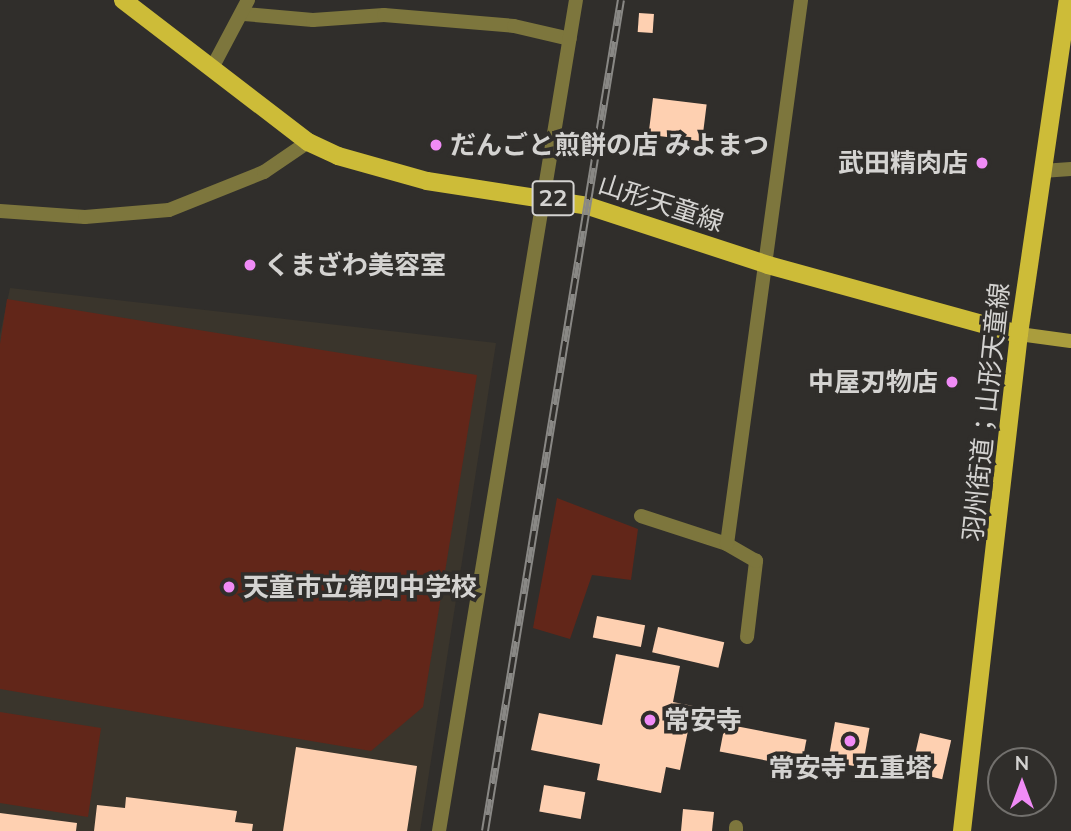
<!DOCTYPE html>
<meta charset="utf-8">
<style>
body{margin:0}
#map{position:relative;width:1071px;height:831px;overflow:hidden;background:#302e2b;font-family:Mulish,"Noto Sans JP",sans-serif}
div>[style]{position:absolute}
.built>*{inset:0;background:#3a352c}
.green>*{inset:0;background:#622619}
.building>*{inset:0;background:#fed0b1;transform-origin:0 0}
.lane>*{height:14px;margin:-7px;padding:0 7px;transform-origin:7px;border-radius:7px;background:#7d763d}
.street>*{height:14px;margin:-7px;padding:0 7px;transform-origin:7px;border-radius:7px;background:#7d763d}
.secondary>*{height:14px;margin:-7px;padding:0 7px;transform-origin:7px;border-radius:7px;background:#aa9d3d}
.primary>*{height:18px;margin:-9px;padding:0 9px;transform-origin:9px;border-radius:9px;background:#cdbc38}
.rail>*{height:8px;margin-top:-4px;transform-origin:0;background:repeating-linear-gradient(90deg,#302e2b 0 16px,#898885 0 32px);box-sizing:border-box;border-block:2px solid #898885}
.dots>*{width:19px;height:19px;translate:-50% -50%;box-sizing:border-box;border:4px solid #302e2b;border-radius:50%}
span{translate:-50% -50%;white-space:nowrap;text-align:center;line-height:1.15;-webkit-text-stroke:7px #302e2b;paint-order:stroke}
.shield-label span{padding:2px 5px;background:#302e2b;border:2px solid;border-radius:5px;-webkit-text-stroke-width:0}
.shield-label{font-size:24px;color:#d4d3d1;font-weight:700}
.poi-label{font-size:26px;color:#d4d3d1;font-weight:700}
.left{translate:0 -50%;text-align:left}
.right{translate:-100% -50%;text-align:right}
.street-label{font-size:26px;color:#d4d3d1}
.north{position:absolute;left:987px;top:747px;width:70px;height:70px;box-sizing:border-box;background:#302e2b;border:2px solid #72706d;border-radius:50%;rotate:0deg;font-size:19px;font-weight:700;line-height:28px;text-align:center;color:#d4d3d1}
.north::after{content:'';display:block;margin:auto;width:24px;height:32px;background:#f08bf6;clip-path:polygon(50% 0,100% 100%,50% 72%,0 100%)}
</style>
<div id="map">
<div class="built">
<i style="clip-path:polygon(10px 288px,496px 343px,420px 831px,0 831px,0 335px)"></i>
</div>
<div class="green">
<i style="clip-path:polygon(7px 299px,477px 375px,423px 707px,371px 751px,0 689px,0 344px)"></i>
<i style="clip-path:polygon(557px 498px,638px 529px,631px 580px,592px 575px,570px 639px,533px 628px)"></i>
<i style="clip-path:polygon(0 712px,101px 728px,88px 817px,0 803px)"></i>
</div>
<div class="building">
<i style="left:639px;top:13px;width:15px;height:19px;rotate:4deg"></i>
<i style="left:653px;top:98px;width:54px;height:37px;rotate:7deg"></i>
<i style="left:597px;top:616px;width:49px;height:22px;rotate:11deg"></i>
<i style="left:658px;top:627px;width:68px;height:26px;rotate:13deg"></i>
<i style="clip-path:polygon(616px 654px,680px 666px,673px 702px,693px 706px,680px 770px,666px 767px,661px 793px,597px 780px,600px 764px,531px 750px,539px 713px,602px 725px)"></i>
<i style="left:835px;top:722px;width:35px;height:40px;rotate:10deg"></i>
<i style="left:725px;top:724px;width:83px;height:28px;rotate:11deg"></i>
<i style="left:920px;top:733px;width:32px;height:40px;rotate:13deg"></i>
<i style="clip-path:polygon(296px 747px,417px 766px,407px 831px,283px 831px)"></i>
<i style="left:544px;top:785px;width:42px;height:27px;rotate:10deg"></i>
<i style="clip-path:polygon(126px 797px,237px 811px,235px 822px,253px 824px,252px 831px,94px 831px,97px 805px,125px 808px)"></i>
<i style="clip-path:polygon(683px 809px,714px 812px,712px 831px,681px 831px)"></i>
<i style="clip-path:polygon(0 813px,77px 823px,76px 831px,0 831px)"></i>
</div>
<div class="lane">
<i style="left:244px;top:14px;width:69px;rotate:5deg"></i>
<i style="left:313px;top:20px;width:71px;rotate:-4deg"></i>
<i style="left:384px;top:15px;width:130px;rotate:4.8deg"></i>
<i style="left:514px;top:26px;width:57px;rotate:13.1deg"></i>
<i style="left:212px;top:68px;width:77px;rotate:-62.1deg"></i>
<i style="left:0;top:211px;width:85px;rotate:4deg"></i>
<i style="left:85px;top:217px;width:84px;rotate:-4.8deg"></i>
<i style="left:169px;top:210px;width:102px;rotate:-21.8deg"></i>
<i style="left:264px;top:172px;width:53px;rotate:-34.3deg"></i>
<i style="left:641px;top:516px;width:90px;rotate:18deg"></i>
<i style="left:439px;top:831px;width:842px;rotate:-80.64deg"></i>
<i style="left:736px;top:831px;width:4px;rotate:-90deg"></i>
</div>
<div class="street">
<i style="left:1042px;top:171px;width:29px;rotate:-4deg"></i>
<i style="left:747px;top:637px;width:77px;rotate:-83.2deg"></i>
<i style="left:756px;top:561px;width:34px;rotate:-150deg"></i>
<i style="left:727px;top:544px;width:549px;rotate:-82.25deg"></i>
</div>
<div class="secondary">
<i style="left:1019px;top:334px;width:52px;rotate:7.7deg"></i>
</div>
<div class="primary">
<i style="left:123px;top:0;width:233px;rotate:37.5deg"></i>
<i style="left:308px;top:142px;width:33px;rotate:25deg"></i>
<i style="left:338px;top:156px;width:92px;rotate:15.7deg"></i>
<i style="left:427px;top:181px;width:163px;rotate:8.8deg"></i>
<i style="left:588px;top:206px;width:189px;rotate:18.1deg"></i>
<i style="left:768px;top:265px;width:260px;rotate:15.4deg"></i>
<i style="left:962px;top:831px;width:500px;rotate:-83.46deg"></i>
<i style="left:1019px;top:334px;width:338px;rotate:-81.7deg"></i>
</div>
<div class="rail">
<i style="left:485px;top:831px;width:842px;rotate:-80.71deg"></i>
</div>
<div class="dots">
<i style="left:436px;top:145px;background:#f08bf6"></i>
<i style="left:982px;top:163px;background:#f08bf6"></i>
<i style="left:250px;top:265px;background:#f08bf6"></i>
<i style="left:952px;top:382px;background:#f08bf6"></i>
<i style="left:229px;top:587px;background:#f08bf6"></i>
<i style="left:650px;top:720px;background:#f08bf6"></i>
<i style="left:850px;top:741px;background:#f08bf6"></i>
</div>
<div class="shield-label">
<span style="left:553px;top:198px">22</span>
</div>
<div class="poi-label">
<span class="left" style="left:450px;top:145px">だんごと煎餅の店 みよまつ</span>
<span class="right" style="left:968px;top:163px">武田精肉店</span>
<span class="left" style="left:264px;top:265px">くまざわ美容室</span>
<span class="right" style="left:938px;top:382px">中屋刃物店</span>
<span class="left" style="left:243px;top:587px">天童市立第四中学校</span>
<span class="left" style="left:664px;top:720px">常安寺</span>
<span style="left:850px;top:768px">常安寺 五重塔</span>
</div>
<div class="street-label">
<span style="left:661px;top:203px;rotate:18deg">山形天童線</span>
<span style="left:986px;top:412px;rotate:-84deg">羽州街道；山形天童線</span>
</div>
<div class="north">N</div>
</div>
